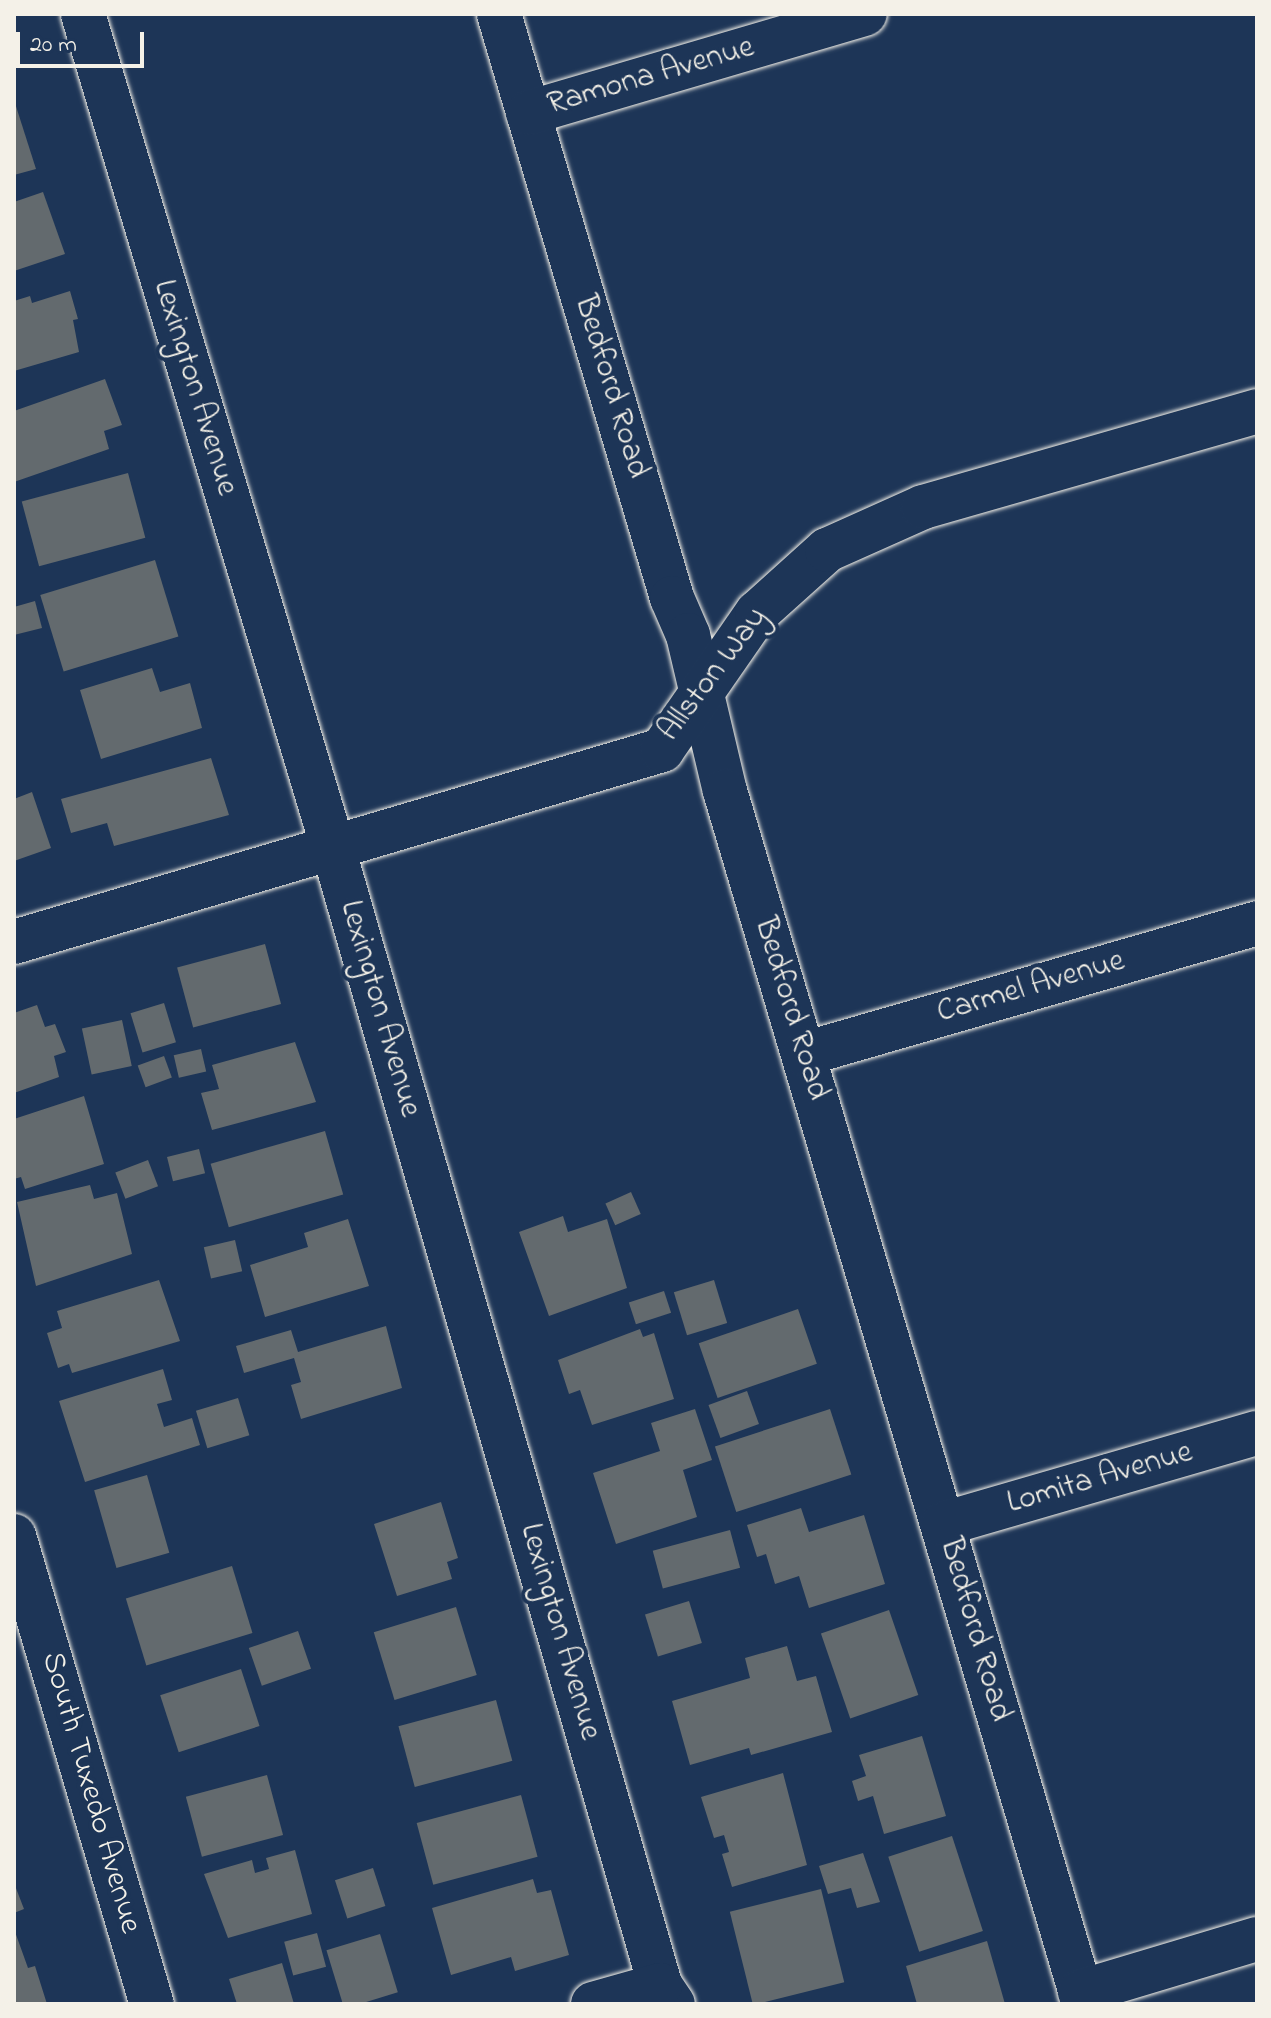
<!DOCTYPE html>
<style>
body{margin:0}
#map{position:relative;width:1271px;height:2018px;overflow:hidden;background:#1d3557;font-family:"Indie Flower",sans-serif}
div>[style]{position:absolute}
.building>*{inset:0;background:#636a6e;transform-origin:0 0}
.roads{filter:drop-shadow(0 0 2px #f4f1e8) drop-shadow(0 0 2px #f4f1e8)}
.minor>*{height:44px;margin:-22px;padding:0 22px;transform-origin:22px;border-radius:22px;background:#1d3557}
span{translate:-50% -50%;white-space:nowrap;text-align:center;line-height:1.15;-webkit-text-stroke:8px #1d3557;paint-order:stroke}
.street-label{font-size:32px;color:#f4f1e8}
.frame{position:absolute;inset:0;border:16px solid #f4f1e8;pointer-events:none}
.scale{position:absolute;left:16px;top:32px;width:128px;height:36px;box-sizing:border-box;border:4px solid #f4f1e8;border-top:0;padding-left:10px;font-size:24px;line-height:28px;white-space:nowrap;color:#f4f1e8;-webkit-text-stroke:6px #1d3557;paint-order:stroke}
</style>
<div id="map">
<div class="building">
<i style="clip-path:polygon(14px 100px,36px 169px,14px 175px)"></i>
<i style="clip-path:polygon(43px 192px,65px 254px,14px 271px,14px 202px)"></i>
<i style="clip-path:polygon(70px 291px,78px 319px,73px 320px,79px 352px,14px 371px,14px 301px,30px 296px,32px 303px)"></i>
<i style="clip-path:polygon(105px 379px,122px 425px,104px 431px,109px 449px,14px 482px,14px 411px)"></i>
<i style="left:128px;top:473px;width:67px;height:110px;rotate:75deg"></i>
<i style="left:155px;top:560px;width:80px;height:120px;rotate:73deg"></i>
<i style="clip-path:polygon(35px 601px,42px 628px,14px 635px,14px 607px)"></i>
<i style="clip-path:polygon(152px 668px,160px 692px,190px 683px,202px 728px,101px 759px,80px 690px)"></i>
<i style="clip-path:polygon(211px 758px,229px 815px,114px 846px,107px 823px,71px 833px,61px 799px)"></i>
<i style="clip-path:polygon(32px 792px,51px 848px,14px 861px,14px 799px)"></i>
<i style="left:265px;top:944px;width:62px;height:91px;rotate:75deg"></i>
<i style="left:164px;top:1003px;width:41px;height:35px;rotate:73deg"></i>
<i style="clip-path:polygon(37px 1005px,45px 1027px,55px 1024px,66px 1052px,54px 1056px,59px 1077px,14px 1093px,14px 1013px)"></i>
<i style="left:122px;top:1020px;width:47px;height:41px;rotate:78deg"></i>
<i style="clip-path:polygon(295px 1042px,316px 1102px,212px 1130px,201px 1093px,219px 1089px,212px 1065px)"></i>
<i style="left:201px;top:1049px;width:23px;height:28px;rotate:77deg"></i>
<i style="left:164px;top:1056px;width:23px;height:28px;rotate:70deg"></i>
<i style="clip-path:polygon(84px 1096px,104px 1164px,25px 1189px,21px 1177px,14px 1179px,14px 1119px)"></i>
<i style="left:325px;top:1131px;width:66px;height:119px;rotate:74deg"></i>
<i style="left:199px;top:1149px;width:25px;height:33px;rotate:76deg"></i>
<i style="left:148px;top:1160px;width:28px;height:35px;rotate:69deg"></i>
<i style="clip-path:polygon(90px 1185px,94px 1199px,117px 1193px,132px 1254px,36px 1286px,17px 1202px)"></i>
<i style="left:631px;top:1192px;width:24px;height:28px;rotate:66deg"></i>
<i style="clip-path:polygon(563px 1216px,568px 1232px,607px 1219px,627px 1288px,549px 1316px,519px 1232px)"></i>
<i style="clip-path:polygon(348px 1219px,369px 1286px,265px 1317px,250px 1265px,308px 1247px,304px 1233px)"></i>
<i style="left:235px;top:1240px;width:32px;height:32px;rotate:77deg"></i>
<i style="clip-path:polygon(159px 1280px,180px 1341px,72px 1373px,69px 1364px,58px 1368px,47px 1333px,62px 1328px,57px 1311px)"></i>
<i style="left:714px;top:1280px;width:45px;height:42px;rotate:73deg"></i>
<i style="left:664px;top:1291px;width:23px;height:37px;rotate:72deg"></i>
<i style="left:798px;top:1309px;width:58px;height:105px;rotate:71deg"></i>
<i style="clip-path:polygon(386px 1326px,402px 1388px,301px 1419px,291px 1385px,301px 1382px,294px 1358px,244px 1373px,236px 1346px,291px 1330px,298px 1352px)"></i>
<i style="clip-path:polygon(640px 1329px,643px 1337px,654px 1333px,674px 1399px,592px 1425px,580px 1390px,569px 1394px,558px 1360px)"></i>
<i style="clip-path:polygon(163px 1369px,172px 1400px,157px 1404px,164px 1427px,192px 1418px,200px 1445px,85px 1482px,59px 1401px)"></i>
<i style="left:747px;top:1391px;width:35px;height:41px;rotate:70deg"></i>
<i style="left:238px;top:1398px;width:39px;height:44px;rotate:73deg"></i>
<i style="clip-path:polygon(695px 1409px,712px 1460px,683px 1470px,697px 1517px,616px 1544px,593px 1473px,660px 1451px,651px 1423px)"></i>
<i style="left:830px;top:1409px;width:69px;height:121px;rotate:72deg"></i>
<i style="left:147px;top:1475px;width:81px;height:55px;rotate:74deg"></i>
<i style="clip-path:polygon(441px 1502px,458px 1558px,447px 1562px,452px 1579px,397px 1596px,374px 1524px)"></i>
<i style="clip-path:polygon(801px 1508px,809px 1532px,864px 1515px,885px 1584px,809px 1608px,799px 1576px,775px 1584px,766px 1554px,757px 1557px,747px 1525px)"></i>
<i style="left:730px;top:1530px;width:39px;height:80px;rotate:75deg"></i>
<i style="left:232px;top:1566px;width:70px;height:111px;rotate:73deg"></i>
<i style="left:689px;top:1601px;width:44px;height:46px;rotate:73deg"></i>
<i style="left:456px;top:1607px;width:71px;height:86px;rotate:73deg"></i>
<i style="left:889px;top:1610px;width:90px;height:72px;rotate:71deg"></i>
<i style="left:298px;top:1631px;width:40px;height:52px;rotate:71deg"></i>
<i style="clip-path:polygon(787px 1646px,797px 1681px,816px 1676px,832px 1732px,751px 1755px,749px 1748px,690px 1765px,672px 1701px,750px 1678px,745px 1658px)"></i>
<i style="left:241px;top:1669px;width:60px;height:85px;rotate:72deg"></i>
<i style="left:496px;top:1700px;width:63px;height:101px;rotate:75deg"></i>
<i style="clip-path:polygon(922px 1736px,946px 1816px,884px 1834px,873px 1796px,858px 1801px,852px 1781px,866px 1776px,859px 1755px)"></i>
<i style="clip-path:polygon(783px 1773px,807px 1865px,732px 1887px,722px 1854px,729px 1852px,724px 1835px,714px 1838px,701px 1797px)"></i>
<i style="left:267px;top:1775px;width:62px;height:84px;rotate:75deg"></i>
<i style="left:521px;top:1795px;width:64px;height:108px;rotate:75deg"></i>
<i style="left:952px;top:1836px;width:100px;height:67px;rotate:72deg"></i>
<i style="clip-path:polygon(295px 1850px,312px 1914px,228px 1938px,204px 1874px,252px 1860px,255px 1873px,269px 1869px,266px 1858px)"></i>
<i style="clip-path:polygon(863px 1853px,880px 1902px,857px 1908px,851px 1888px,828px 1894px,819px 1866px)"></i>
<i style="left:373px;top:1868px;width:40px;height:40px;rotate:72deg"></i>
<i style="clip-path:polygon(533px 1879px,537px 1893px,551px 1890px,569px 1955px,515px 1971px,511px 1957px,451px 1975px,432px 1908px)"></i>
<i style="clip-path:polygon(14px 1883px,24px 1909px,14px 1913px)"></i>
<i style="left:821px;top:1889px;width:96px;height:94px;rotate:76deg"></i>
<i style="clip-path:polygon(14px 1929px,28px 1968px,35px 1966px,47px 2004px,14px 2004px)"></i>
<i style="left:317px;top:1933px;width:35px;height:34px;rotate:75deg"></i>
<i style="left:380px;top:1934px;width:61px;height:56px;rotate:73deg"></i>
<i style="clip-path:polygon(987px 1941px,1005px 2004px,917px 2004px,906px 1966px)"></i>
<i style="clip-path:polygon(282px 1963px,294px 2004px,237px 2004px,229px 1979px)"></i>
</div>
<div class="roads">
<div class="minor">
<i style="left:83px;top:14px;width:871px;rotate:73.31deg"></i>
<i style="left:333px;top:848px;width:1183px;rotate:73.95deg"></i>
<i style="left:660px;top:1985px;width:23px;rotate:56deg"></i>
<i style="left:499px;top:14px;width:609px;rotate:73.5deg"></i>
<i style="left:672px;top:598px;width:40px;rotate:66.6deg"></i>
<i style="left:688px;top:635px;width:160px;rotate:76.7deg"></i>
<i style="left:725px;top:791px;width:1265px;rotate:73.51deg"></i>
<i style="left:528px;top:113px;width:351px;rotate:-16.4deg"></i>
<i style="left:14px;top:942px;width:676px;rotate:-16.5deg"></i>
<i style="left:662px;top:750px;width:167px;rotate:-55.3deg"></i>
<i style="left:757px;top:613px;width:94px;rotate:-42deg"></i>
<i style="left:827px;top:550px;width:105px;rotate:-24.1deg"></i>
<i style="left:923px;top:507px;width:348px;rotate:-16deg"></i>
<i style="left:804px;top:1054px;width:472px;rotate:-16.1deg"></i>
<i style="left:943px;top:1524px;width:327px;rotate:-16.2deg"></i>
<i style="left:14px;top:1536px;width:488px;rotate:73.6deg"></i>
<i style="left:1080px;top:1992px;width:185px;rotate:-16.7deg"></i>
<i style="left:593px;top:2004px;width:70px;rotate:-15.8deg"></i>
</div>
</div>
<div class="street-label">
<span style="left:651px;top:77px;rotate:-16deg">Ramona Avenue</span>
<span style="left:610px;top:387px;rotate:73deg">Bedford Road</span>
<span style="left:194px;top:388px;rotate:73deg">Lexington Avenue</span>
<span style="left:714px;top:675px;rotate:-53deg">Allston Way</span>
<span style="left:1031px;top:988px;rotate:-16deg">Carmel Avenue</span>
<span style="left:379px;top:1009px;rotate:74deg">Lexington Avenue</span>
<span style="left:790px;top:1009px;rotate:73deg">Bedford Road</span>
<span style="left:1100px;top:1479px;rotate:-16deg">Lomita Avenue</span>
<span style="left:974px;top:1630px;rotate:74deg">Bedford Road</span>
<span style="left:559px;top:1632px;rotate:74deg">Lexington Avenue</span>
<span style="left:90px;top:1793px;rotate:74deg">South Tuxedo Avenue</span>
</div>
<div class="frame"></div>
<div class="scale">20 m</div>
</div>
